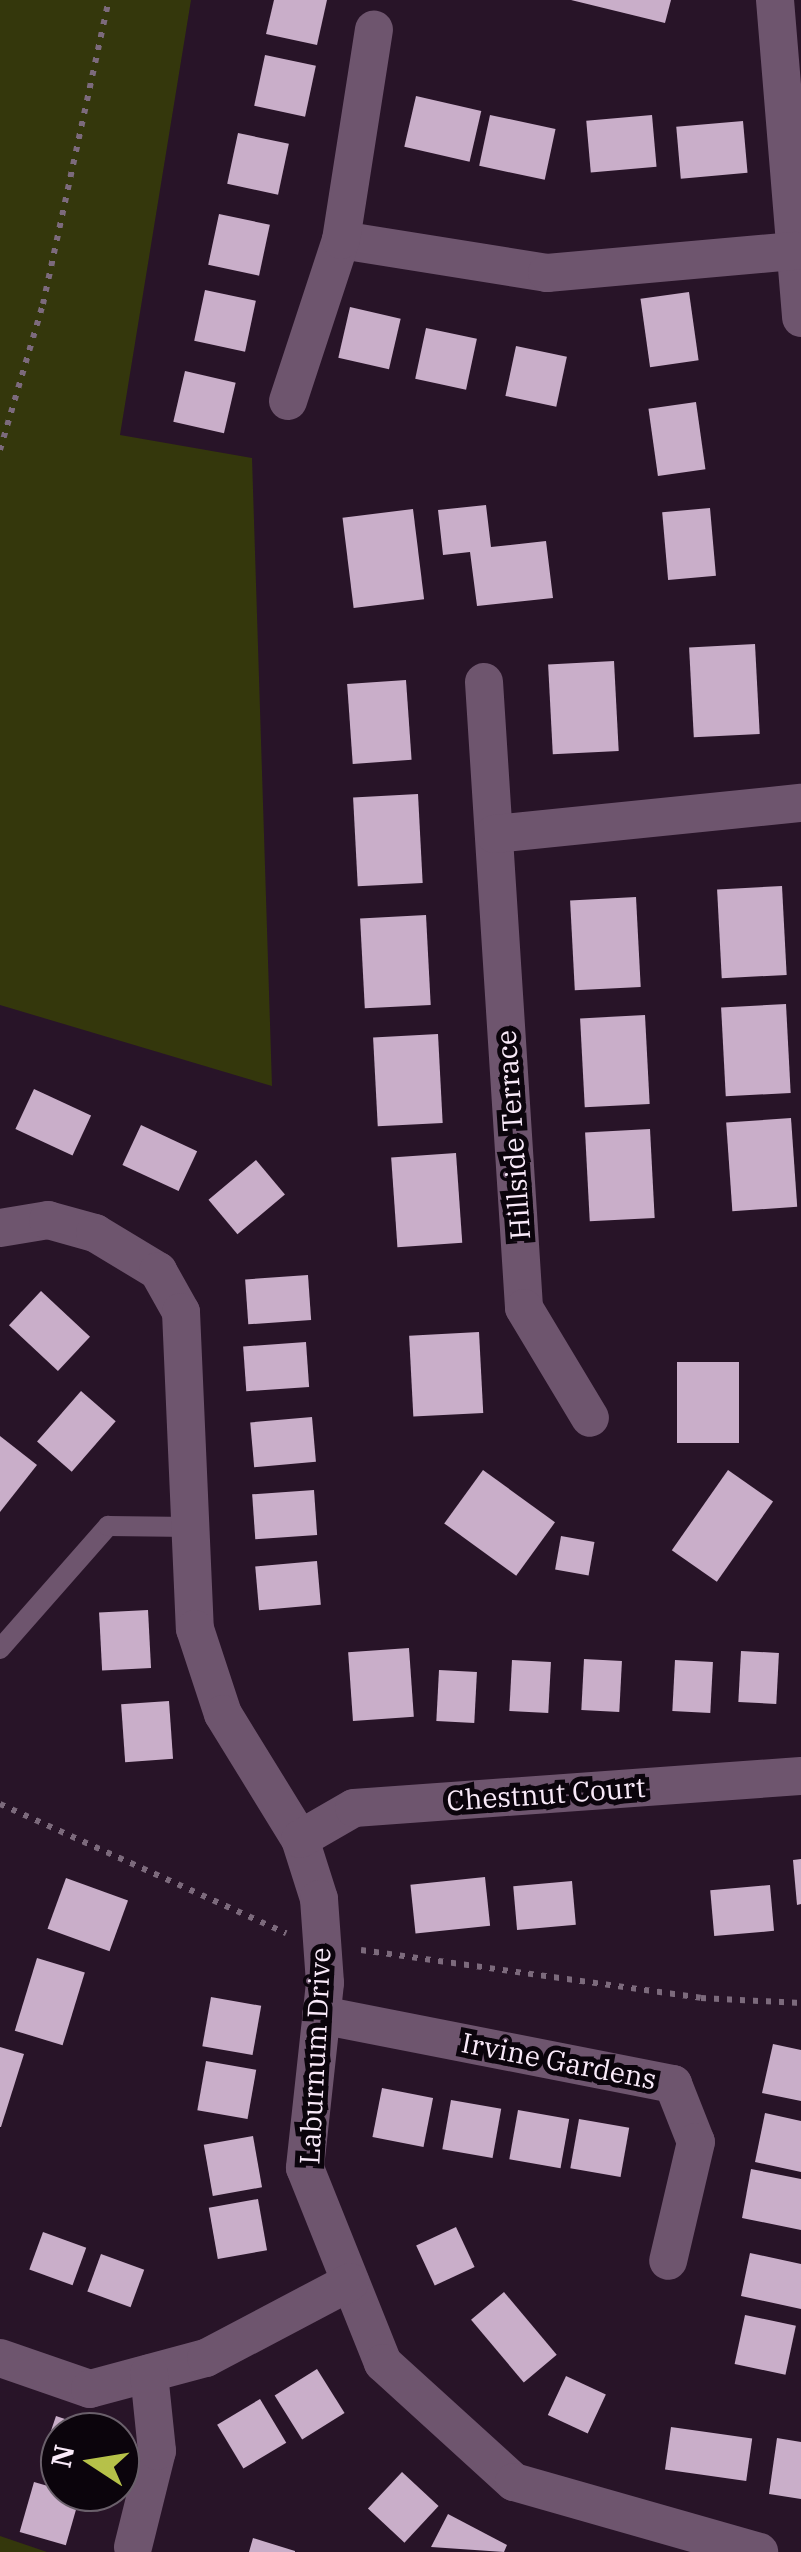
<!DOCTYPE html>
<style>
body{margin:0}
#map{position:relative;width:801px;height:2552px;overflow:hidden;background:#281428;font-family:"IBM Plex Serif",serif}
div>[style]{position:absolute}
.green>*{inset:0;background:#34370c}
.building>*{inset:0;background:#c9aec9;transform-origin:0 0}
.path>*{height:6px;margin-top:-3px;transform-origin:0;background:repeating-linear-gradient(90deg,#7c6a7c 0 5px,transparent 0 13px)}
.service>*{height:20px;margin:-10px;padding:0 10px;transform-origin:10px;border-radius:10px;background:#6e556e}
.minor>*{height:38px;margin:-19px;padding:0 19px;transform-origin:19px;border-radius:19px;background:#6e556e}
span{translate:-50% -50%;white-space:nowrap;text-align:center;line-height:1.15;-webkit-text-stroke:10px #0b040c;paint-order:stroke}
.street-label{font-size:28px;color:#f9eaf9}
.north{position:absolute;left:40px;top:2412px;width:100px;height:100px;box-sizing:border-box;background:#0b040c;border:2px solid #6a606b;border-radius:50%;rotate:282deg;font-size:28px;font-weight:700;line-height:40px;text-align:center;color:#f9eaf9}
.north::after{content:'';display:block;margin:auto;width:35px;height:45px;background:#b6c149;clip-path:polygon(50% 0,100% 100%,50% 72%,0 100%)}
</style>
<div id="map">
<div class="green">
<i style="clip-path:polygon(0 0,191px 0,120px 435px,252px 458px,272px 1086px,0 1005px)"></i>
<i style="clip-path:polygon(0 2536px,47px 2552px,0 2552px)"></i>
</div>
<div class="building">
<i style="clip-path:polygon(274px 0,327px 0,317px 45px,266px 34px)"></i>
<i style="clip-path:polygon(571px 0,671px 0,665px 23px)"></i>
<i style="left:265px;top:55px;width:52px;height:52px;rotate:12deg"></i>
<i style="left:416px;top:96px;width:67px;height:52px;rotate:13deg"></i>
<i style="left:490px;top:115px;width:67px;height:52px;rotate:12deg"></i>
<i style="left:652px;top:115px;width:52px;height:66px;rotate:85deg"></i>
<i style="left:743px;top:121px;width:52px;height:67px;rotate:85deg"></i>
<i style="left:238px;top:133px;width:52px;height:52px;rotate:12deg"></i>
<i style="left:219px;top:214px;width:52px;height:52px;rotate:12deg"></i>
<i style="left:205px;top:290px;width:52px;height:52px;rotate:12deg"></i>
<i style="left:689px;top:292px;width:69px;height:49px;rotate:82deg"></i>
<i style="left:350px;top:307px;width:52px;height:52px;rotate:13deg"></i>
<i style="left:426px;top:328px;width:52px;height:52px;rotate:12deg"></i>
<i style="left:516px;top:346px;width:52px;height:51px;rotate:12deg"></i>
<i style="left:185px;top:371px;width:52px;height:52px;rotate:13deg"></i>
<i style="left:696px;top:402px;width:68px;height:48px;rotate:82deg"></i>
<i style="clip-path:polygon(486px 505px,491px 547px,546px 541px,553px 598px,477px 606px,470px 552px,443px 555px,438px 510px)"></i>
<i style="left:710px;top:508px;width:68px;height:48px;rotate:85deg"></i>
<i style="left:413px;top:509px;width:91px;height:71px;rotate:83deg"></i>
<i style="left:755px;top:644px;width:90px;height:66px;rotate:87deg"></i>
<i style="left:614px;top:661px;width:90px;height:66px;rotate:87deg"></i>
<i style="left:406px;top:680px;width:80px;height:59px;rotate:86deg"></i>
<i style="left:418px;top:794px;width:89px;height:65px;rotate:87deg"></i>
<i style="left:782px;top:886px;width:89px;height:65px;rotate:87deg"></i>
<i style="left:636px;top:897px;width:90px;height:66px;rotate:87deg"></i>
<i style="left:426px;top:915px;width:90px;height:66px;rotate:87deg"></i>
<i style="left:786px;top:1004px;width:89px;height:65px;rotate:87deg"></i>
<i style="left:645px;top:1015px;width:89px;height:65px;rotate:87deg"></i>
<i style="left:438px;top:1034px;width:89px;height:65px;rotate:87deg"></i>
<i style="left:34px;top:1089px;width:63px;height:44px;rotate:25deg"></i>
<i style="left:791px;top:1118px;width:89px;height:65px;rotate:86deg"></i>
<i style="left:141px;top:1125px;width:62px;height:44px;rotate:25deg"></i>
<i style="left:650px;top:1129px;width:89px;height:65px;rotate:87deg"></i>
<i style="left:456px;top:1153px;width:90px;height:65px;rotate:86deg"></i>
<i style="left:256px;top:1160px;width:45px;height:62px;rotate:50deg"></i>
<i style="left:308px;top:1275px;width:45px;height:63px;rotate:86deg"></i>
<i style="left:41px;top:1291px;width:67px;height:47px;rotate:43deg"></i>
<i style="left:479px;top:1332px;width:81px;height:70px;rotate:87deg"></i>
<i style="left:306px;top:1342px;width:45px;height:63px;rotate:86deg"></i>
<i style="left:677px;top:1362px;width:62px;height:81px"></i>
<i style="left:81px;top:1391px;width:46px;height:67px;rotate:41deg"></i>
<i style="left:312px;top:1417px;width:45px;height:62px;rotate:85deg"></i>
<i style="clip-path:polygon(0 1436px,37px 1465px,0 1512px)"></i>
<i style="left:483px;top:1470px;width:89px;height:66px;rotate:36deg"></i>
<i style="left:728px;top:1470px;width:55px;height:98px;rotate:35deg"></i>
<i style="left:314px;top:1490px;width:45px;height:62px;rotate:86deg"></i>
<i style="left:561px;top:1536px;width:34px;height:34px;rotate:10deg"></i>
<i style="left:317px;top:1561px;width:44px;height:62px;rotate:85deg"></i>
<i style="left:148px;top:1610px;width:58px;height:49px;rotate:87deg"></i>
<i style="left:409px;top:1648px;width:69px;height:61px;rotate:86deg"></i>
<i style="left:741px;top:1651px;width:38px;height:51px;rotate:3deg"></i>
<i style="left:584px;top:1659px;width:38px;height:51px;rotate:3deg"></i>
<i style="left:512px;top:1660px;width:39px;height:51px;rotate:3deg"></i>
<i style="left:675px;top:1660px;width:38px;height:51px;rotate:3deg"></i>
<i style="left:439px;top:1670px;width:38px;height:51px;rotate:3deg"></i>
<i style="left:169px;top:1701px;width:58px;height:48px;rotate:86deg"></i>
<i style="clip-path:polygon(801px 1859px,801px 1904px,797px 1905px,793px 1860px)"></i>
<i style="left:485px;top:1877px;width:49px;height:75px;rotate:84deg"></i>
<i style="left:66px;top:1878px;width:66px;height:54px;rotate:20deg"></i>
<i style="left:572px;top:1881px;width:44px;height:59px;rotate:85deg"></i>
<i style="left:770px;top:1885px;width:46px;height:60px;rotate:85deg"></i>
<i style="left:37px;top:1958px;width:50px;height:76px;rotate:17deg"></i>
<i style="left:211px;top:1997px;width:51px;height:50px;rotate:10deg"></i>
<i style="clip-path:polygon(773px 2044px,801px 2050px,801px 2101px,762px 2093px)"></i>
<i style="clip-path:polygon(0 2047px,24px 2054px,1px 2127px,0 2127px)"></i>
<i style="left:206px;top:2061px;width:51px;height:50px;rotate:10deg"></i>
<i style="left:382px;top:2088px;width:52px;height:50px;rotate:11deg"></i>
<i style="left:451px;top:2100px;width:51px;height:50px;rotate:10deg"></i>
<i style="left:518px;top:2110px;width:52px;height:50px;rotate:10deg"></i>
<i style="clip-path:polygon(765px 2113px,801px 2121px,801px 2172px,755px 2162px)"></i>
<i style="left:579px;top:2119px;width:51px;height:50px;rotate:10deg"></i>
<i style="left:253px;top:2136px;width:52px;height:50px;rotate:80deg"></i>
<i style="clip-path:polygon(751px 2169px,801px 2179px,801px 2230px,742px 2218px)"></i>
<i style="left:258px;top:2199px;width:52px;height:50px;rotate:80deg"></i>
<i style="left:456px;top:2227px;width:44px;height:44px;rotate:65deg"></i>
<i style="left:43px;top:2232px;width:46px;height:40px;rotate:20deg"></i>
<i style="clip-path:polygon(750px 2253px,801px 2264px,801px 2309px,741px 2296px)"></i>
<i style="left:101px;top:2254px;width:46px;height:40px;rotate:20deg"></i>
<i style="left:504px;top:2292px;width:82px;height:43px;rotate:50deg"></i>
<i style="left:745px;top:2315px;width:52px;height:50px;rotate:12deg"></i>
<i style="left:317px;top:2369px;width:52px;height:50px;rotate:58deg"></i>
<i style="left:566px;top:2376px;width:44px;height:43px;rotate:25deg"></i>
<i style="left:260px;top:2399px;width:51px;height:50px;rotate:59deg"></i>
<i style="clip-path:polygon(56px 2416px,101px 2431px,100px 2432px,60px 2432px,60px 2462px,42px 2457px)"></i>
<i style="left:671px;top:2427px;width:82px;height:43px;rotate:8deg"></i>
<i style="clip-path:polygon(777px 2438px,801px 2442px,801px 2499px,769px 2494px)"></i>
<i style="left:402px;top:2472px;width:50px;height:50px;rotate:43deg"></i>
<i style="left:34px;top:2482px;width:48px;height:52px;rotate:16deg"></i>
<i style="clip-path:polygon(448px 2514px,507px 2545px,504px 2552px,431px 2547px)"></i>
<i style="clip-path:polygon(253px 2538px,295px 2551px,295px 2552px,249px 2552px)"></i>
</div>
<div class="path">
<i style="left:0;top:450px;width:152px;rotate:-73.6deg"></i>
<i style="left:43px;top:304px;width:311px;rotate:-77.8deg"></i>
<i style="left:0;top:1804px;width:314px;rotate:24.3deg"></i>
<i style="left:361px;top:1950px;width:343px;rotate:8deg"></i>
<i style="left:701px;top:1998px;width:100px;rotate:2.9deg"></i>
</div>
<div class="service">
<i style="left:0;top:1649px;width:164px;rotate:-48.7deg"></i>
<i style="left:108px;top:1526px;width:82px;rotate:0.7deg"></i>
</div>
<div class="minor">
<i style="left:775px;top:0;width:319px;rotate:85.3deg"></i>
<i style="left:341px;top:240px;width:209px;rotate:9.1deg"></i>
<i style="left:547px;top:273px;width:249px;rotate:-5.1deg"></i>
<i style="left:288px;top:401px;width:169px;rotate:-71.8deg"></i>
<i style="left:341px;top:240px;width:213px;rotate:-81.1deg"></i>
<i style="left:484px;top:682px;width:627px;rotate:86.34deg"></i>
<i style="left:524px;top:1308px;width:128px;rotate:59deg"></i>
<i style="left:494px;top:834px;width:309px;rotate:-5.8deg"></i>
<i style="left:0;top:1228px;width:49px;rotate:-9.5deg"></i>
<i style="left:48px;top:1220px;width:49px;rotate:15.5deg"></i>
<i style="left:95px;top:1233px;width:74px;rotate:31.1deg"></i>
<i style="left:158px;top:1271px;width:47px;rotate:60.7deg"></i>
<i style="left:181px;top:1312px;width:317px;rotate:87.5deg"></i>
<i style="left:195px;top:1629px;width:89px;rotate:71.8deg"></i>
<i style="left:223px;top:1714px;width:147px;rotate:58.4deg"></i>
<i style="left:300px;top:1839px;width:63px;rotate:72.4deg"></i>
<i style="left:319px;top:1899px;width:84px;rotate:85.9deg"></i>
<i style="left:325px;top:1983px;width:186px;rotate:96.2deg"></i>
<i style="left:305px;top:2168px;width:210px;rotate:68.2deg"></i>
<i style="left:383px;top:2363px;width:177px;rotate:42.3deg"></i>
<i style="left:514px;top:2482px;width:255px;rotate:15.9deg"></i>
<i style="left:300px;top:1839px;width:62px;rotate:-29.9deg"></i>
<i style="left:354px;top:1808px;width:448px;rotate:-4.1deg"></i>
<i style="left:321px;top:2015px;width:359px;rotate:11.1deg"></i>
<i style="left:673px;top:2084px;width:62px;rotate:68.4deg"></i>
<i style="left:696px;top:2142px;width:122px;rotate:103.2deg"></i>
<i style="left:0;top:2358px;width:95px;rotate:19deg"></i>
<i style="left:90px;top:2389px;width:120px;rotate:-15deg"></i>
<i style="left:206px;top:2358px;width:163px;rotate:-27.8deg"></i>
<i style="left:133px;top:2547px;width:99px;rotate:-76deg"></i>
<i style="left:157px;top:2451px;width:78px;rotate:-95.9deg"></i>
</div>
<div class="street-label">
<span style="left:513px;top:1135px;rotate:-94deg">Hillside Terrace</span>
<span style="left:546px;top:1794px;rotate:-4deg">Chestnut Court</span>
<span style="left:315px;top:2056px;rotate:-87deg">Laburnum Drive</span>
<span style="left:559px;top:2061px;rotate:11deg">Irvine Gardens</span>
</div>
<div class="north">N</div>
</div>
